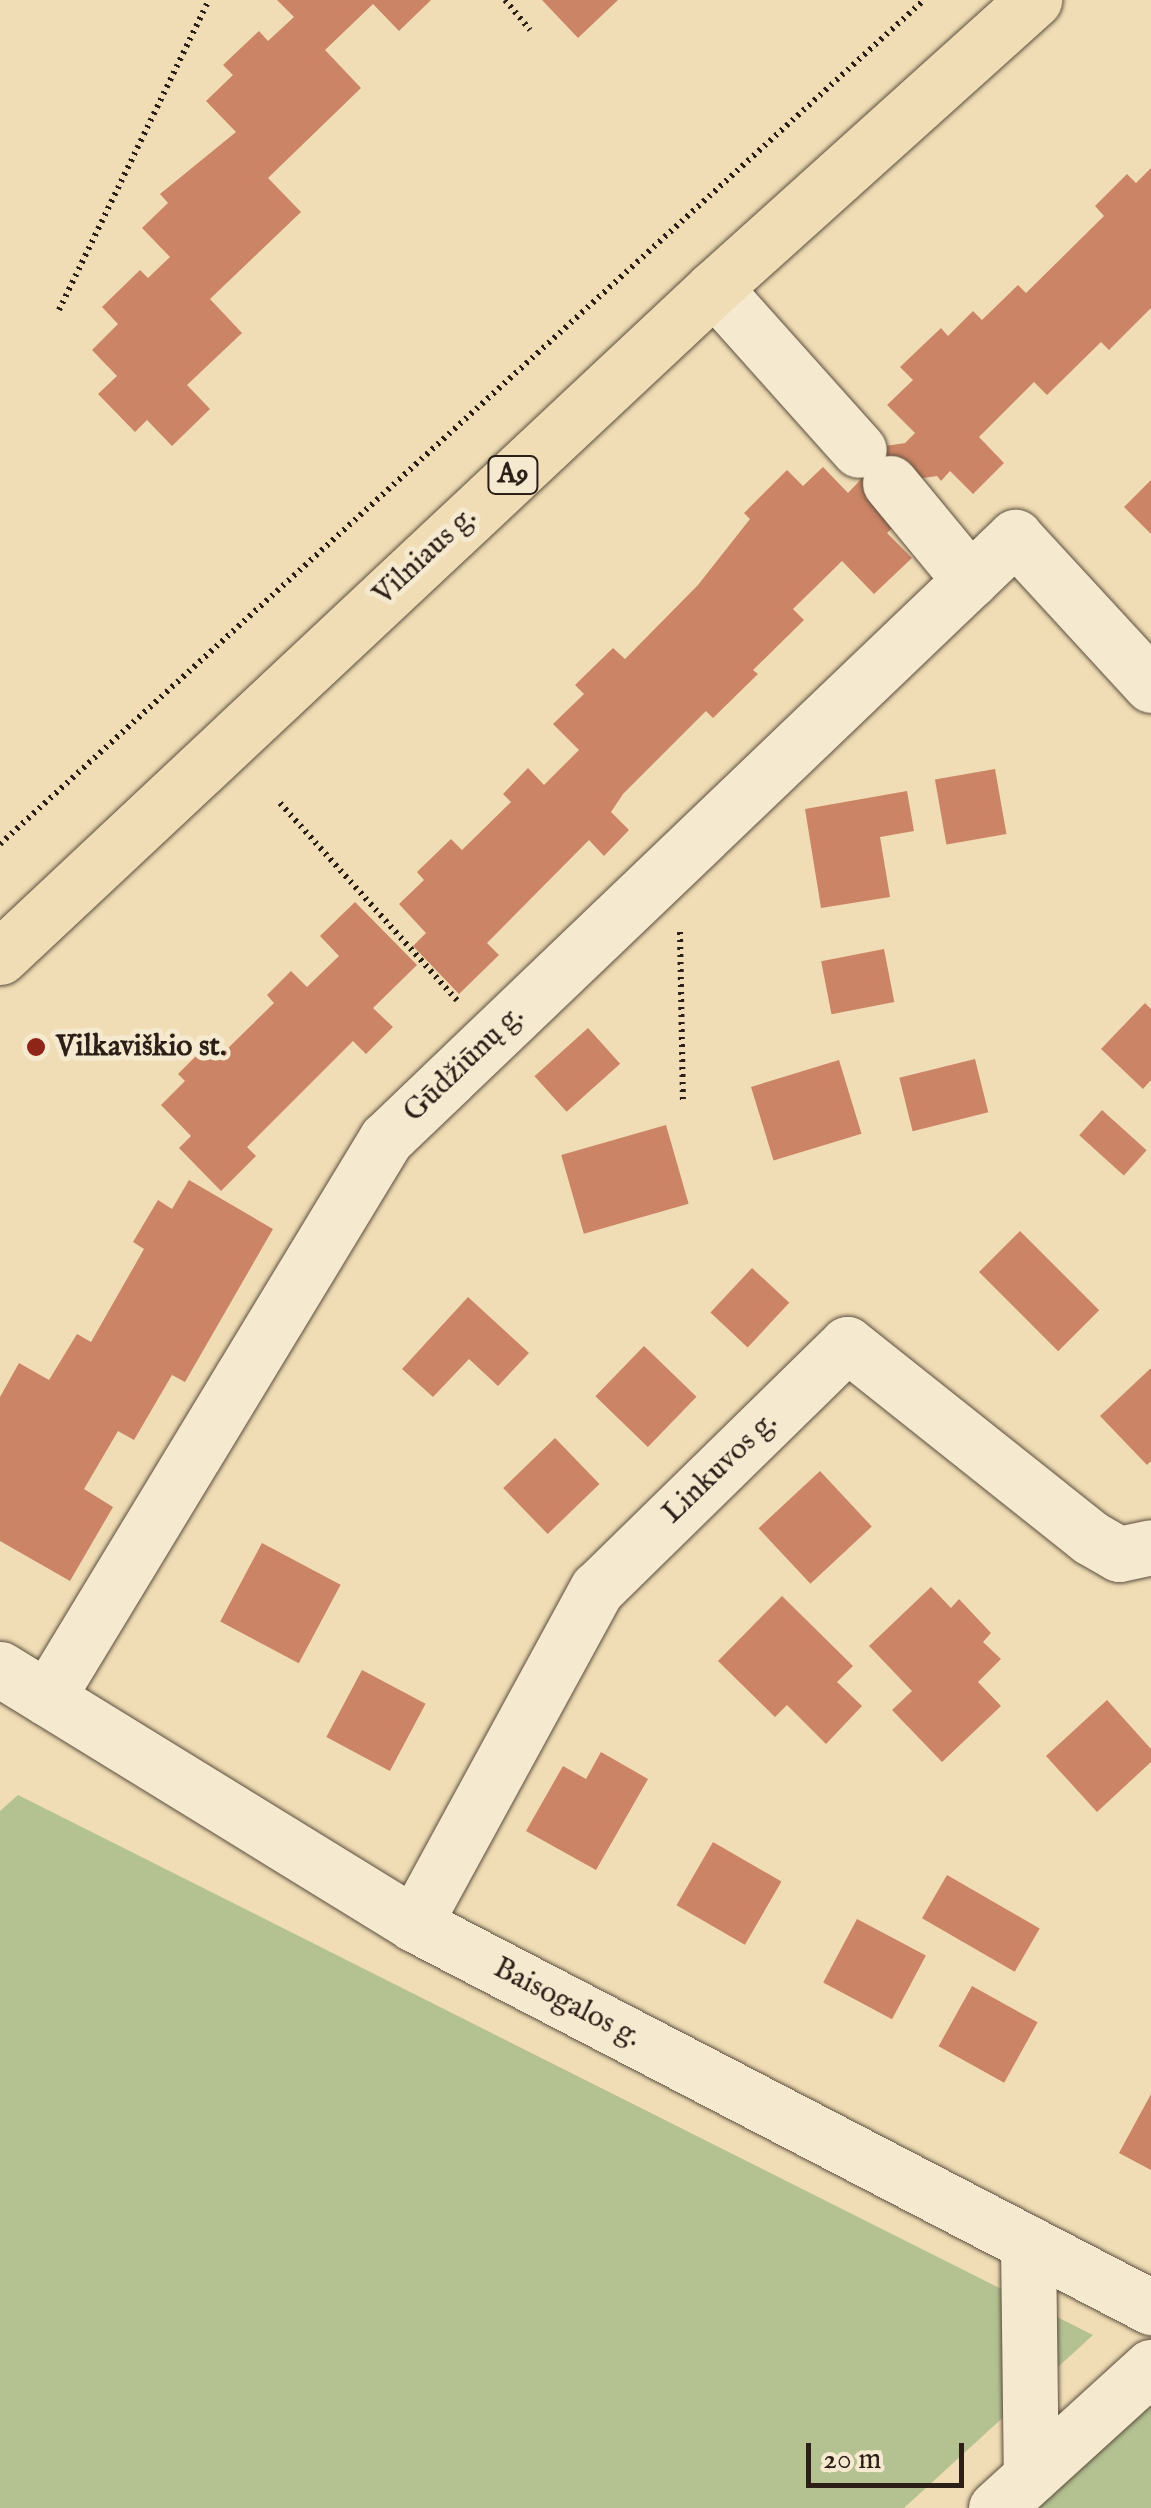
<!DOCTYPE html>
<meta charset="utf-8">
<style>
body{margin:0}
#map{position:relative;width:1151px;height:2508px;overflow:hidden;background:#f0ddb5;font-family:"IM FELL English",serif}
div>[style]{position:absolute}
.green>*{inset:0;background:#b4c292}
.building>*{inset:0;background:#cb8465;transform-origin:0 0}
.path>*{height:6px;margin-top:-3px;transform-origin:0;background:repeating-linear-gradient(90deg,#2b1f18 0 2.5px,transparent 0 7.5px)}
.roads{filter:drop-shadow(0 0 2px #5c4e3f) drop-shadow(0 0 2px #5c4e3f)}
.minor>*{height:55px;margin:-27.5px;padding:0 27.5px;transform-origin:27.5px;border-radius:27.5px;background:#f5e9cf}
.highway>*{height:55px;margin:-27.5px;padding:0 27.5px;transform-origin:27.5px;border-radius:27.5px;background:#f0ddb5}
.dots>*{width:28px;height:28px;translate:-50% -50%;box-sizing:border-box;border:5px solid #f5e9cf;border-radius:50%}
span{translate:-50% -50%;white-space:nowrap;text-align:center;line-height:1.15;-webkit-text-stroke:10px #f5e9cf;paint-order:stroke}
.shield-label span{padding:2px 8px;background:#f5e9cf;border:2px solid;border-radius:8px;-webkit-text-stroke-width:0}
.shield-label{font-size:28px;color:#2b1f18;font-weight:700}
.street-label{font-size:30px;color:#2b1f18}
.poi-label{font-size:30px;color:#2b1f18;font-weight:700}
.left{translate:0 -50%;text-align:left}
.scale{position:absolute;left:806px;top:2443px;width:158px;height:45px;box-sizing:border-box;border:5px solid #2b1f18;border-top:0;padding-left:12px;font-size:30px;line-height:35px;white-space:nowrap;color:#2b1f18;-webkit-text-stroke:8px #f5e9cf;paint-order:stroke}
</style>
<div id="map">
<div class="green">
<i style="clip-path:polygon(18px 1795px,1093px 2335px,904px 2508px,0 2508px,0 1811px)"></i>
<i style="clip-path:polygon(1151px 2367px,1151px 2508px,996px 2508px)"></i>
</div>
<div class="building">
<i style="clip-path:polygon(277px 0,431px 0,399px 31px,373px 4px,325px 50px,361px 88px,268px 178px,301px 212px,210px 299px,242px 333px,187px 385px,210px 409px,172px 446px,147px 420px,135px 432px,98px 394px,117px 376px,92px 350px,118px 324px,102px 307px,140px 270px,148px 278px,170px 257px,142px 228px,168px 203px,160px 194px,236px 132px,206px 101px,233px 75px,223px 65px,259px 31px,268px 41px,294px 17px)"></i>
<i style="clip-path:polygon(542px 0,618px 0,578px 38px)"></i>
<i style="clip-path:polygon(1151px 168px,1151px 308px,1109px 350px,1101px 342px,1047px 395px,1034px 382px,979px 437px,1004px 463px,973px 494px,950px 471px,941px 481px,937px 476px,890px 483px,904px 517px,887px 533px,912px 558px,874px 594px,842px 561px,793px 609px,804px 620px,753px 670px,758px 674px,713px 718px,706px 711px,623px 794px,611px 812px,629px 830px,604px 856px,589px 840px,487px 943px,499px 955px,459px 994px,413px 946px,426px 933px,399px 904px,424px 880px,417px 872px,451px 839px,462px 850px,511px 802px,503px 794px,528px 768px,544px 785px,579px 750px,553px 724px,584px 694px,575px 685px,613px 648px,625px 659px,698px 585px,750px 519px,744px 513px,787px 470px,803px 486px,823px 467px,848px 493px,868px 472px,859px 450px,905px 443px,915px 433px,887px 405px,913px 380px,900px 367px,941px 328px,948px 336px,973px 311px,982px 320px,1018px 285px,1026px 293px,1104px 216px,1095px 206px,1127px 174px,1136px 183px)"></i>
<i style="clip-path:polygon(1151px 480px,1151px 534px,1124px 507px)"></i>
<i style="left:995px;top:769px;width:66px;height:61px;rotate:80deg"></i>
<i style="clip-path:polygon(907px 791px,914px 831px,880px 837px,890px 897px,821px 908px,805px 809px)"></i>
<i style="clip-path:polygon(355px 902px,417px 965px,373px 1008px,393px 1027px,366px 1054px,353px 1041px,247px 1147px,256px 1156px,221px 1191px,179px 1148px,191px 1136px,161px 1105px,185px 1081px,178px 1074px,212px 1040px,224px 1052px,274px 1003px,267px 995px,291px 971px,307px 987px,339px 956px,320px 936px)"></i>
<i style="left:884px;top:949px;width:54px;height:64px;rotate:79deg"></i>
<i style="clip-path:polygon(1145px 1003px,1151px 1009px,1151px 1080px,1143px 1089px,1101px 1049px)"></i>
<i style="left:588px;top:1028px;width:48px;height:72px;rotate:48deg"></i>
<i style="left:975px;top:1059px;width:55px;height:78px;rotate:76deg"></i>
<i style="left:839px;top:1060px;width:77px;height:92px;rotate:73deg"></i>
<i style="left:1102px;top:1110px;width:60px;height:34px;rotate:42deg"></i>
<i style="left:666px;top:1125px;width:82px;height:109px;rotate:74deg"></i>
<i style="clip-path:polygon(189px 1180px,273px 1229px,185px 1382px,172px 1375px,134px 1440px,118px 1431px,84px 1489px,113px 1507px,70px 1581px,0 1541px,0 1397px,19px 1363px,49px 1380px,77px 1334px,91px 1342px,144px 1249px,133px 1242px,158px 1200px,172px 1209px)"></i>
<i style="left:1020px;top:1231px;width:112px;height:58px;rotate:45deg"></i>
<i style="left:752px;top:1268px;width:51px;height:61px;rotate:43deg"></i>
<i style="clip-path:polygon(468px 1297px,529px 1353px,498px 1386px,469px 1359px,433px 1397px,402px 1369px)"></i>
<i style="left:644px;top:1346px;width:73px;height:70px;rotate:44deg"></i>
<i style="clip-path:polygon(1151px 1368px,1151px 1461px,1147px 1465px,1100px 1416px)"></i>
<i style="left:555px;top:1438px;width:64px;height:72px;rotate:46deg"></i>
<i style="left:820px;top:1471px;width:76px;height:84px;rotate:47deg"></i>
<i style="left:262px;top:1543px;width:89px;height:89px;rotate:28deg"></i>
<i style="clip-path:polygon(931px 1587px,951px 1608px,959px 1599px,991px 1633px,983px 1642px,1001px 1659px,978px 1682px,1001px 1706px,942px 1762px,892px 1710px,912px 1691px,869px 1646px)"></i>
<i style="clip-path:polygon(782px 1596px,853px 1666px,837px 1682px,862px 1706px,826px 1744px,787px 1705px,775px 1717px,718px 1661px)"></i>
<i style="left:362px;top:1670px;width:72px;height:76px;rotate:28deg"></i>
<i style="clip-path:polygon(1107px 1700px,1151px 1749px,1151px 1762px,1097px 1812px,1046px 1756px)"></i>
<i style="clip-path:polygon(601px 1752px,648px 1779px,596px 1870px,526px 1831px,563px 1766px,586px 1779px)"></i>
<i style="left:713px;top:1842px;width:79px;height:73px;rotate:30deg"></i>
<i style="left:947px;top:1875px;width:107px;height:50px;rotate:30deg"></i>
<i style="left:857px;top:1919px;width:78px;height:72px;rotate:28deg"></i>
<i style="left:972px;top:1986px;width:75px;height:69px;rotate:29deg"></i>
<i style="clip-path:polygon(1151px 2094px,1151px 2170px,1119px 2153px)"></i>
</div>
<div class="path">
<i style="left:505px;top:0;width:39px;rotate:50deg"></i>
<i style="left:59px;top:310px;width:344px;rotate:-64.2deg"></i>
<i style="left:280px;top:803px;width:265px;rotate:48.1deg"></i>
<i style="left:0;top:844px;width:1251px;rotate:-42.41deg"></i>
<i style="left:680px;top:932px;width:168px;rotate:89deg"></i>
</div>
<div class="roads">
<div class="minor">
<i style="left:714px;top:288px;width:217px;rotate:48.2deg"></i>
<i style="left:890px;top:483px;width:126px;rotate:50.5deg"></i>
<i style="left:0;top:1669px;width:486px;rotate:31.6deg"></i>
<i style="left:414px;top:1924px;width:831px;rotate:27.46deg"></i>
<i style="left:47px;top:1698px;width:654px;rotate:-58.77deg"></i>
<i style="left:386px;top:1139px;width:871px;rotate:-43.74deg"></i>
<i style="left:1015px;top:537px;width:201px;rotate:47.4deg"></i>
<i style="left:414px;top:1924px;width:382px;rotate:-61.4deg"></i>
<i style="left:597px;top:1589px;width:350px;rotate:-44.4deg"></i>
<i style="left:847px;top:1344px;width:312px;rotate:38.5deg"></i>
<i style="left:1091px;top:1538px;width:32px;rotate:30deg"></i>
<i style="left:1119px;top:1554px;width:33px;rotate:-12deg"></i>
<i style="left:1028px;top:2243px;width:233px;rotate:89.3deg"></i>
<i style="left:996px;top:2508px;width:210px;rotate:-42.3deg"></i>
</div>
<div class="highway">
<i style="left:0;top:957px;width:978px;rotate:-43.14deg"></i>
<i style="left:714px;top:288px;width:431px;rotate:-42deg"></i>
</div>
</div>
<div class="dots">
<i style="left:36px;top:1047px;background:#8f2418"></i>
</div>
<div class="shield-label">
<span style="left:513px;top:475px">A9</span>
</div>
<div class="street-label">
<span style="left:425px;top:556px;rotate:-43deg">Vilniaus g.</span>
<span style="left:464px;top:1064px;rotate:-44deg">Gūdžiūnų g.</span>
<span style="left:720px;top:1468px;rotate:-44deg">Linkuvos g.</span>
<span style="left:567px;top:2003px;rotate:27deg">Baisogalos g.</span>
</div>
<div class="poi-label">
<span class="left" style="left:56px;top:1047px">Vilkaviškio st.</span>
</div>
<div class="scale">20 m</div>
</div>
